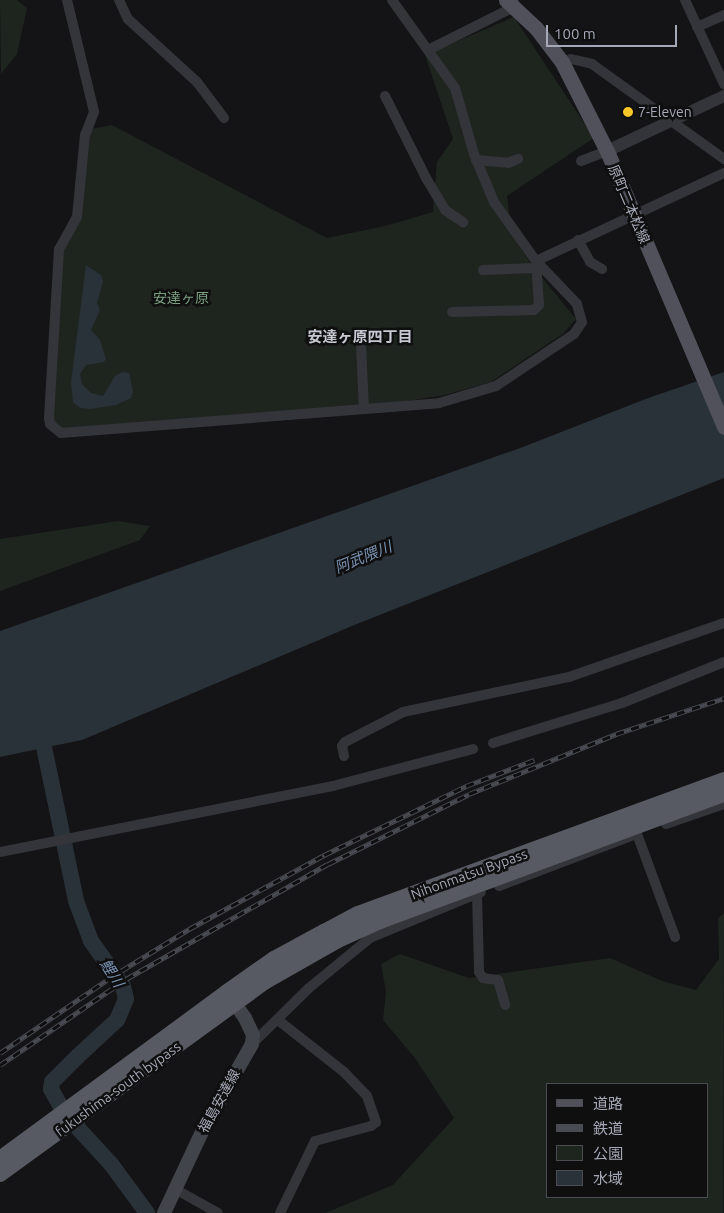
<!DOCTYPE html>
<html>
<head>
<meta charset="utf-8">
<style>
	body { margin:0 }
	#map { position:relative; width:724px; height:1213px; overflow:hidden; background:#141315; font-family:Ubuntu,"Noto Sans JP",sans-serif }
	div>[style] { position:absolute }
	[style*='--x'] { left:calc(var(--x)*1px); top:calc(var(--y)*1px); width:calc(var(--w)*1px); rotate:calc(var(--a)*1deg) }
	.green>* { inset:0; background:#1e251f }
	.water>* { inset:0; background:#293139 }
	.river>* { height:16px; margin:-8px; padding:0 8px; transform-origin:8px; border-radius:8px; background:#293139 }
	.minor>* { height:10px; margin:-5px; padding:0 5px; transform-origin:5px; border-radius:5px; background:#34353a }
	.tertiary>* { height:12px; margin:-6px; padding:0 6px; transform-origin:6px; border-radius:6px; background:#34353a }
	.secondary>* { height:14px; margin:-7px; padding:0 7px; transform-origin:7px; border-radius:7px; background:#42444b }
	.primary>* { height:15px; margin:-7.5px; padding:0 7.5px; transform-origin:7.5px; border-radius:7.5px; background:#50515a }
	.trunk>* { height:16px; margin:-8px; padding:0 8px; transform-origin:8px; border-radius:8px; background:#585a63 }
	.rail>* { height:4.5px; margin-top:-2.25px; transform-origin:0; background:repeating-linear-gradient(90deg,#0f0f10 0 8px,#494b52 0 16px); box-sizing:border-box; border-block:1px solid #494b52 }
	.dots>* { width:14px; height:14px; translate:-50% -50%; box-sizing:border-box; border:2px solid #0f0f10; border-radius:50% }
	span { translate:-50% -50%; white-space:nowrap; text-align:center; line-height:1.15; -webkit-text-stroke:5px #0f0f10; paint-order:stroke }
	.poi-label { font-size:14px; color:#a5a8b6 }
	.left { translate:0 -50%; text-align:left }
	.street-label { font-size:14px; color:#a5a8b6 }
	.park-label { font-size:14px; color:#7ba281 }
	.neighbourhood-label { font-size:15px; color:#c6c8d2; font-weight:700 }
	.water-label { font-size:15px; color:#7a93b3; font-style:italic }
	.legend { position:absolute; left:546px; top:1083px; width:162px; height:115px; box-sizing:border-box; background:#0f0f10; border:1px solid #4b4c52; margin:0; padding:6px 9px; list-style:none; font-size:15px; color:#a5a8b6 }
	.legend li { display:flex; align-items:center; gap:10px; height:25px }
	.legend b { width:25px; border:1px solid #4b4c52 }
	.scale { position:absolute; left:546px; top:25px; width:131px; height:22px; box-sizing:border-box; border:2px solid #a5a8b6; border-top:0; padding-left:6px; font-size:15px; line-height:18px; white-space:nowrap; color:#a5a8b6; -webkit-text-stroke:4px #0f0f10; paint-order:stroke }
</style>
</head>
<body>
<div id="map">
	<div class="green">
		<i style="clip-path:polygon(0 0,17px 0,27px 8px,17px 54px,1px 74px)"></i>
		<i style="clip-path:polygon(514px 17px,594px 138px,507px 196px,512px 235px,531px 264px,576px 319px,564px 333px,491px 382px,445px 395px,388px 404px,65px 431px,53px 420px,62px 252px,80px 213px,91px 129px,112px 125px,327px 238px,385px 226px,433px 212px,437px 162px,453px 139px,425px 55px)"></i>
		<i style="clip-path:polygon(118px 521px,150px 526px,140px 540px,0 591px,0 539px)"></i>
		<i style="clip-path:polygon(evenodd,724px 913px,723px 1213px,325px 1213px,393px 1185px,454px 1118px,415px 1058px,383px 1020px,386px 992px,381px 964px,400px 954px,469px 978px,610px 958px,662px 981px,696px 990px,719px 959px,718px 918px,724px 913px,548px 1084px,708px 1084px,708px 1197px,548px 1197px,548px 1084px)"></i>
	</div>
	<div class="water">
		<i style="clip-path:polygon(86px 265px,101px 275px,103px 281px,97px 303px,100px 310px,91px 330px,100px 340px,106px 359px,104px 362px,86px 365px,80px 374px,82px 384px,91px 393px,103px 396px,115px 376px,122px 372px,129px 373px,133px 391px,131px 398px,116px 405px,91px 409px,80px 408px,73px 402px,71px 382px)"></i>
		<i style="clip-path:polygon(724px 372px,724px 478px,352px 626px,82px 740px,0 757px,0 631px,523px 447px,648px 398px)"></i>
	</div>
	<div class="river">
		<i style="--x:40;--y:728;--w:177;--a:78.2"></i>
		<i style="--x:76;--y:901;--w:43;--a:69.4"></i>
		<i style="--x:91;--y:941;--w:55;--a:54.6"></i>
		<i style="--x:123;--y:986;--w:13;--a:77"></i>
		<i style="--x:126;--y:999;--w:23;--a:113"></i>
		<i style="--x:117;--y:1020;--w:54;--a:137.2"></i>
		<i style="--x:77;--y:1057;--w:35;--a:135"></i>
		<i style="--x:52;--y:1082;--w:7;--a:98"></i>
		<i style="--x:51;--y:1089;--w:29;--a:61"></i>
		<i style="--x:65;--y:1114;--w:68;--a:47.4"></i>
		<i style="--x:111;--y:1164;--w:61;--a:53.7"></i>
	</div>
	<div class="minor">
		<i style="--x:67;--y:0;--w:115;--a:76.4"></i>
		<i style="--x:94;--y:112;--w:25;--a:111"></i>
		<i style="--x:85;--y:135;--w:82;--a:95.6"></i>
		<i style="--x:77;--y:217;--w:37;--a:119"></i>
		<i style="--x:59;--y:249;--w:169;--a:93.4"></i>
		<i style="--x:49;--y:418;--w:6;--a:81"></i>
		<i style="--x:50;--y:424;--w:14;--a:39"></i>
		<i style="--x:61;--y:433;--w:379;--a:-4.5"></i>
		<i style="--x:439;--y:403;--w:59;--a:-16.6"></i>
		<i style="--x:496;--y:386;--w:94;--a:-33.7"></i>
		<i style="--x:574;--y:334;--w:14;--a:-56"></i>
		<i style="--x:582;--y:322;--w:19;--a:-106"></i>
		<i style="--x:577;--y:304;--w:59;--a:-133.6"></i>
		<i style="--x:536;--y:261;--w:208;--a:-25.1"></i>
		<i style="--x:119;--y:0;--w:21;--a:65"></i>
		<i style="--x:128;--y:19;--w:93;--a:42.4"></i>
		<i style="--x:197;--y:82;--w:45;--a:53.1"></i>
		<i style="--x:392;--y:0;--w:108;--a:54.4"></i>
		<i style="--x:455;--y:88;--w:69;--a:73.9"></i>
		<i style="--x:474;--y:154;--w:52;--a:67.4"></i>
		<i style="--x:494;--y:202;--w:72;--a:54.6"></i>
		<i style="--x:536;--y:261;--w:44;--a:86.1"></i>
		<i style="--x:539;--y:305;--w:7;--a:135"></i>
		<i style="--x:534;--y:310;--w:82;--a:178.6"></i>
		<i style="--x:685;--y:0;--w:93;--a:65.1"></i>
		<i style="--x:697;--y:27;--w:30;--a:-24"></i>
		<i style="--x:430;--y:49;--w:94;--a:-26.6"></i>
		<i style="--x:514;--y:7;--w:5;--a:-90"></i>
		<i style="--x:562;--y:62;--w:9;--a:-18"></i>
		<i style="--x:571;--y:59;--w:22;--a:13"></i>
		<i style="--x:592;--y:64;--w:163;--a:35.7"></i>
		<i style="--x:385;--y:96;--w:92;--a:63.4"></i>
		<i style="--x:426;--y:178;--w:37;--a:59"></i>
		<i style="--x:445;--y:210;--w:22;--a:34"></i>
		<i style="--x:476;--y:160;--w:32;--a:5"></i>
		<i style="--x:508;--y:163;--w:11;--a:-22"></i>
		<i style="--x:581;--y:161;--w:28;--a:-21"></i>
		<i style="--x:578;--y:240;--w:25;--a:61"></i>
		<i style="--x:590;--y:262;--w:14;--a:30"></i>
		<i style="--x:483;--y:270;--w:53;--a:-2.2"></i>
		<i style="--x:361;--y:344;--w:65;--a:87.4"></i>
		<i style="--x:493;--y:743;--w:135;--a:-17.2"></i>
		<i style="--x:622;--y:703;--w:110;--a:-21.9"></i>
		<i style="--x:344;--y:756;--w:10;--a:-101"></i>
		<i style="--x:342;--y:746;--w:5;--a:-53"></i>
		<i style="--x:345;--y:742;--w:65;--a:-27.3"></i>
		<i style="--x:403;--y:712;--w:170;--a:-11.9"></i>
		<i style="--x:569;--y:677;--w:164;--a:-19.2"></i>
		<i style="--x:666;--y:824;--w:61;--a:-19"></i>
		<i style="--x:637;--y:834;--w:110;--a:69.7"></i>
		<i style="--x:0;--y:852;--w:339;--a:-11.2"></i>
		<i style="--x:333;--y:786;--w:145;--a:-14.8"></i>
		<i style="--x:499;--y:886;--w:141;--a:-20.7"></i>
		<i style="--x:477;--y:893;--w:79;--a:88.5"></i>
		<i style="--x:479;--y:972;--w:7;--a:56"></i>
		<i style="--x:483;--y:978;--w:15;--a:8"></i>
		<i style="--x:498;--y:980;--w:26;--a:74"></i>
		<i style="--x:278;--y:1020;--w:84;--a:38.2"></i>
		<i style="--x:344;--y:1072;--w:33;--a:46"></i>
		<i style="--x:367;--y:1096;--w:28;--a:71"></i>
		<i style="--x:376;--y:1122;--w:6;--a:141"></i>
		<i style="--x:371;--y:1126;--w:58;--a:165"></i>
		<i style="--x:315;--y:1141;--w:80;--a:115.9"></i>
		<i style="--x:252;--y:1044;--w:80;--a:-44.5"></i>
		<i style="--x:309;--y:988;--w:79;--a:-39.3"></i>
		<i style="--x:370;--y:938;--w:120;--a:-22.5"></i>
		<i style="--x:175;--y:1189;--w:49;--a:29.2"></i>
	</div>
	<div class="tertiary">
		<i style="--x:607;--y:151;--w:129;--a:-25.2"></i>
	</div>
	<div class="secondary">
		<i style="--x:164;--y:1213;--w:89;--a:-64.9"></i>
		<i style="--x:202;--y:1132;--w:101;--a:-60.4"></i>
		<i style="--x:252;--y:1044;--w:9;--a:-84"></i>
		<i style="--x:253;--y:1035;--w:19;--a:-115"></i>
		<i style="--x:245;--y:1018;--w:28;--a:-125"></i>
	</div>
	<div class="primary">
		<i style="--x:506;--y:0;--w:41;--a:43"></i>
		<i style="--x:536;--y:28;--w:43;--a:52.6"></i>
		<i style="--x:562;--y:62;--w:100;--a:63.2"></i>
		<i style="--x:607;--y:151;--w:300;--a:67"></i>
	</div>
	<div class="trunk">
		<i style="--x:0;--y:1159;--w:282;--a:-36.3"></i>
		<i style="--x:227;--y:992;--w:57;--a:-35.1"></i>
		<i style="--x:274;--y:959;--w:57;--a:-28.4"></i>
		<i style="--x:324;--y:932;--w:38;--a:-28"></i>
		<i style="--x:358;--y:914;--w:390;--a:-20.1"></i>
		<i style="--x:0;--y:1174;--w:326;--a:-36"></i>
		<i style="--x:264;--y:982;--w:85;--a:-29.6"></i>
		<i style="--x:338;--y:940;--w:46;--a:-24.3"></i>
		<i style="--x:380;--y:921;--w:367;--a:-20.3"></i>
	</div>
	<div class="rail">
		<i style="--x:0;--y:1053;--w:131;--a:-34.4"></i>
		<i style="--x:108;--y:979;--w:95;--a:-31.7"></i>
		<i style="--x:189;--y:929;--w:154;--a:-28.7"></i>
		<i style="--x:324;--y:855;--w:158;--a:-25.9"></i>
		<i style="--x:466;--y:786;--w:73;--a:-20.9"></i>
		<i style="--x:0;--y:1065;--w:153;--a:-34.3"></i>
		<i style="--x:126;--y:979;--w:232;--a:-29.7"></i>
		<i style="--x:328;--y:864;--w:157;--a:-26.4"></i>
		<i style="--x:469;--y:794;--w:159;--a:-22.2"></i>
		<i style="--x:616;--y:734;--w:114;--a:-18.4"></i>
	</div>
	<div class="dots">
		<i style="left:628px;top:112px;background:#f7c72a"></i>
	</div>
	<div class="poi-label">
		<span class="left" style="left:638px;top:112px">7-Eleven</span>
	</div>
	<div class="street-label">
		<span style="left:629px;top:204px;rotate:67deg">原町二本松線</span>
		<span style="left:469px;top:874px;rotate:-20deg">Nihonmatsu Bypass</span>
		<span style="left:118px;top:1089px;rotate:-36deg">fukushima-south bypass</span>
		<span style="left:219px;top:1101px;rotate:-61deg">福島安達線</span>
	</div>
	<div class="park-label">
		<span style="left:181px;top:298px">安達ヶ原</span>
	</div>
	<div class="neighbourhood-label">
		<span style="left:360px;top:337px">安達ヶ原四丁目</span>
	</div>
	<div class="water-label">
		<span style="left:363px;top:557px;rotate:-22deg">阿武隈川</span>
		<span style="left:112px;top:973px;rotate:58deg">鯉川</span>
	</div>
	<ul class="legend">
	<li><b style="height:6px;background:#50515a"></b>道路</li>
	<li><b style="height:6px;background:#494b52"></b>鉄道</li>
	<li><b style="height:14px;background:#1e251f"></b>公園</li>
	<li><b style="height:14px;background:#293139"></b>水域</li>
	</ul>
	<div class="scale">100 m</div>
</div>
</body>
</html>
